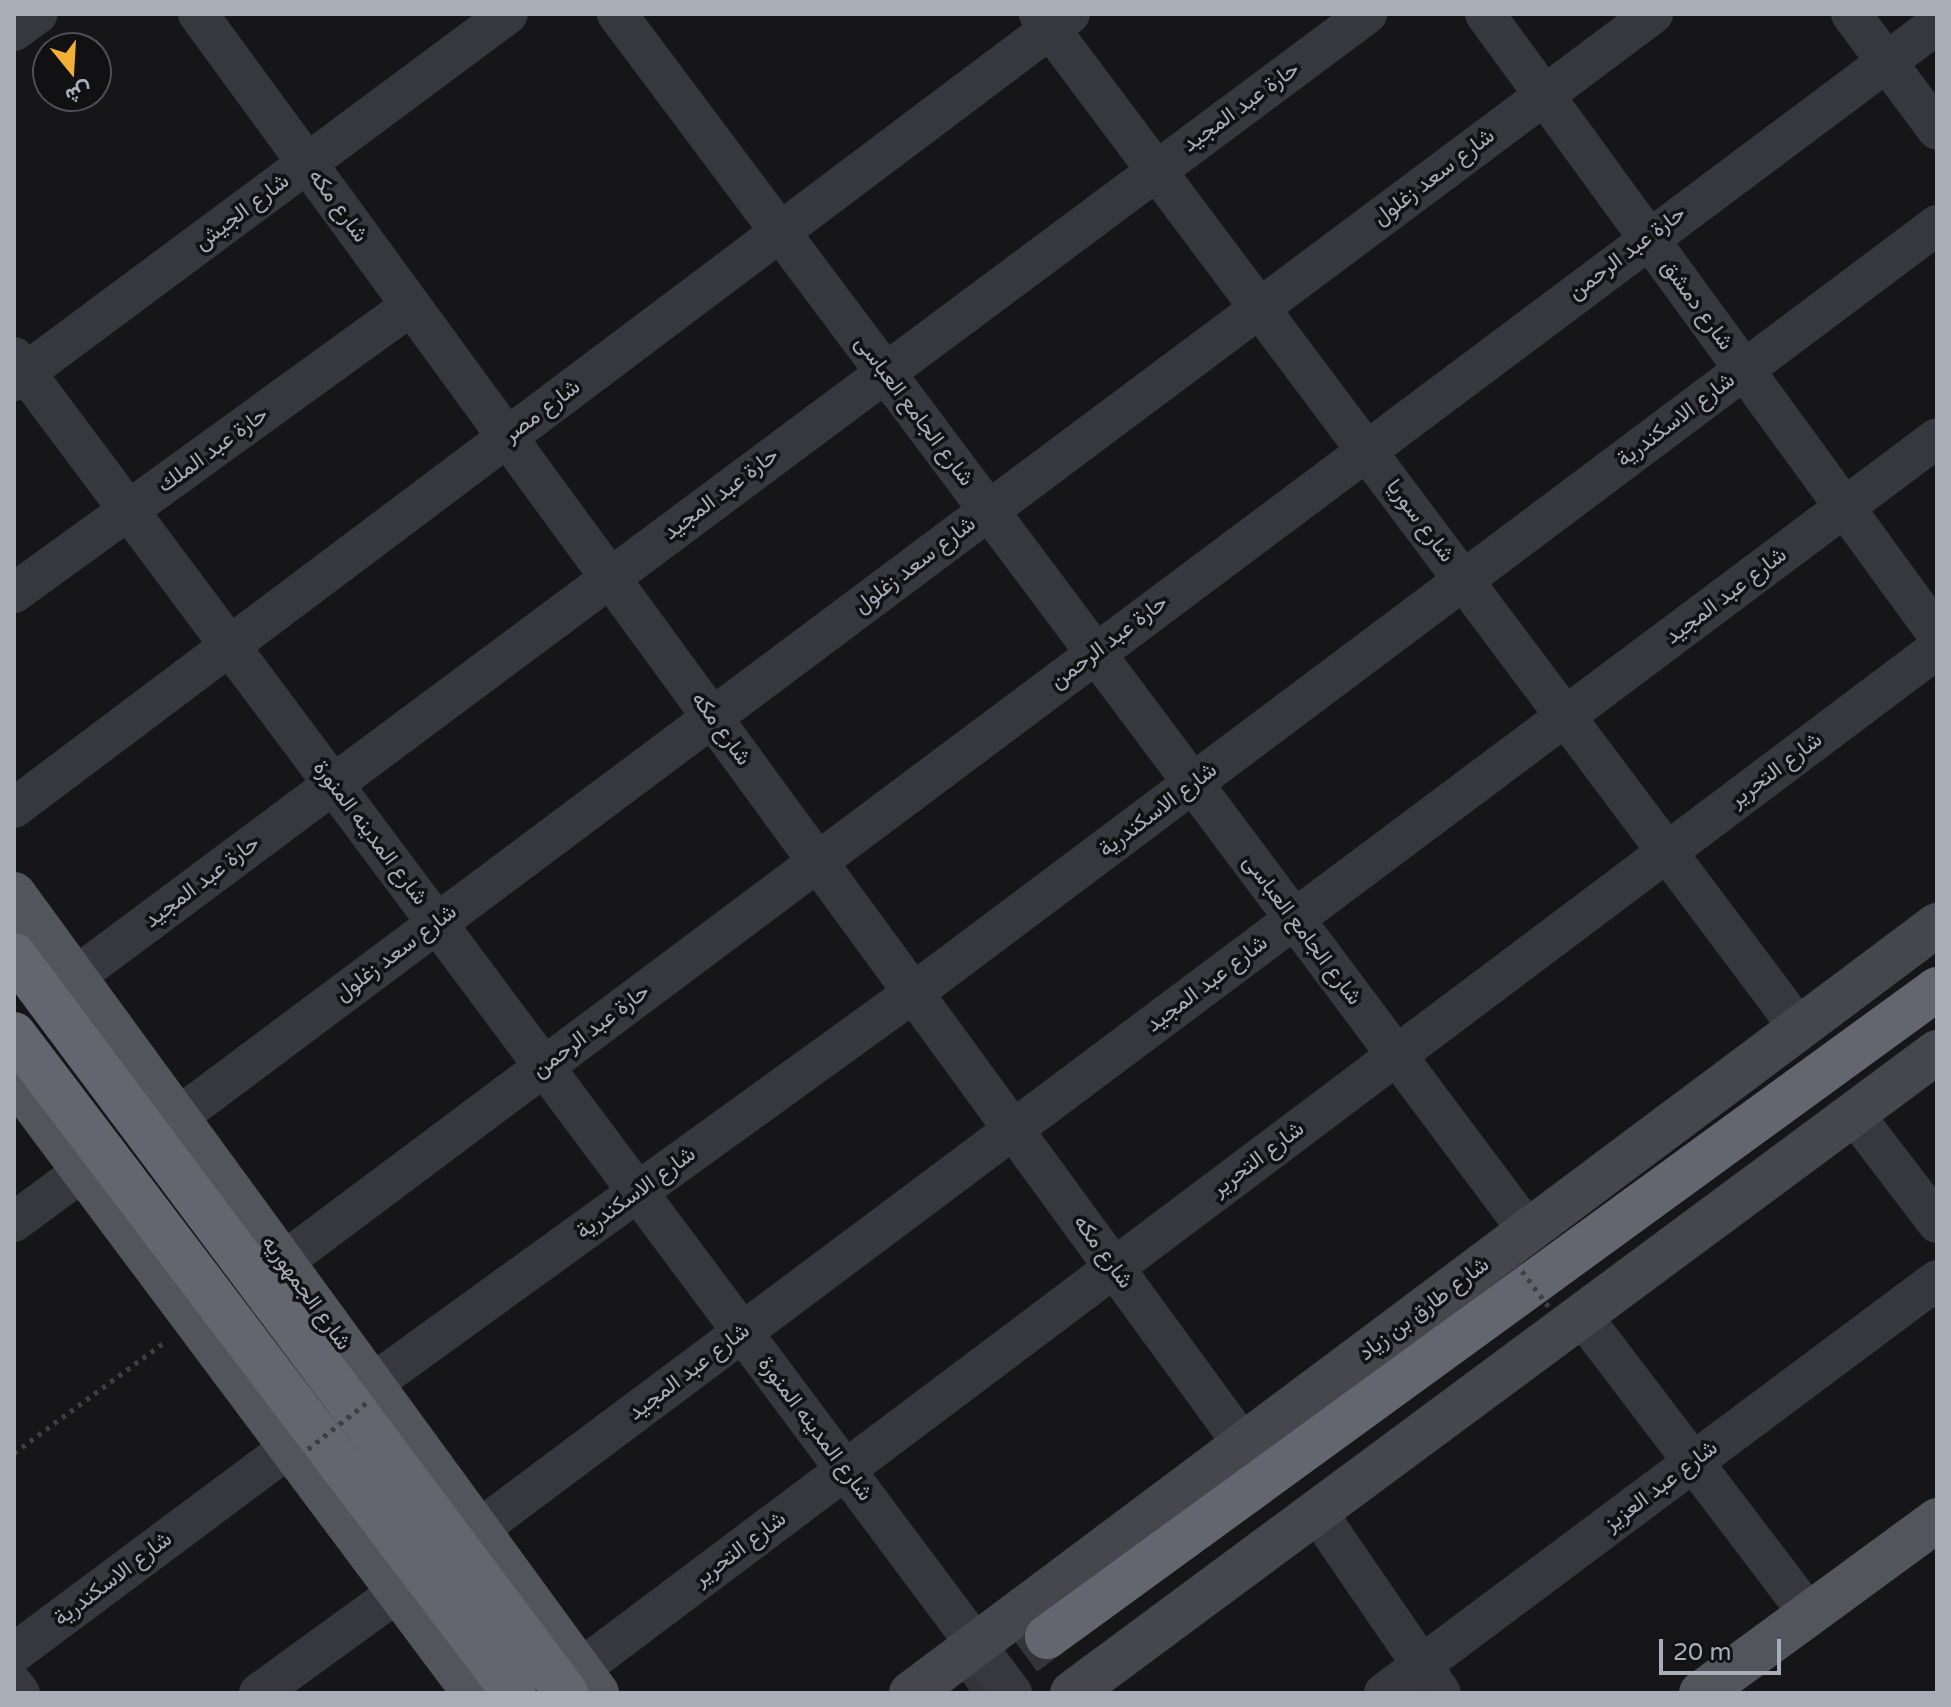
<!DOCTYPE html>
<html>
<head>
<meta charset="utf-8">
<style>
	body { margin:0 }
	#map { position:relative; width:1951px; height:1707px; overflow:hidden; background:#161618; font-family:"Varela Round",Vazirmatn,sans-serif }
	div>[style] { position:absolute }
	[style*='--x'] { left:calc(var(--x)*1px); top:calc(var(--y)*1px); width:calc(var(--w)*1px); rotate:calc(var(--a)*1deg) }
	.highway-tunnel>* { height:44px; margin-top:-22px; transform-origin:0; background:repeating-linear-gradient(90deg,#333438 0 44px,transparent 0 66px) }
	.path>* { height:5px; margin-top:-2.5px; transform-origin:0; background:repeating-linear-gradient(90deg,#3d3f44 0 4px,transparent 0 10px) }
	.street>* { height:40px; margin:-20px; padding:0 20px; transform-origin:20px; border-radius:20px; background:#37383d }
	.secondary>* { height:44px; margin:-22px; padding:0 22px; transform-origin:22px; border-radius:22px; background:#45474d }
	.primary>* { height:44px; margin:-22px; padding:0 22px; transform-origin:22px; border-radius:22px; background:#53555c }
	.highway>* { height:44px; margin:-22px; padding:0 22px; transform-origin:22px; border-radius:22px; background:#63666e }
	.path-bridge>* { height:5px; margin-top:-2.5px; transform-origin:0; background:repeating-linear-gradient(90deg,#3d3f44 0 4px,transparent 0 10px) }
	span { translate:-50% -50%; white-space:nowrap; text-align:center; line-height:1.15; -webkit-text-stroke:7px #111113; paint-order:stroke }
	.street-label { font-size:22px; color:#a8adb8 }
	.frame { position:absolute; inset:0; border:16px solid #a8adb8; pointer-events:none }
	.north { position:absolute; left:32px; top:32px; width:80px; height:80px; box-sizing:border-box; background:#111113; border:2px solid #4d4f55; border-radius:50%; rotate:162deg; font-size:22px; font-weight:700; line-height:32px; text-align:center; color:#a8adb8 }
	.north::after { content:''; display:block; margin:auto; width:28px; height:36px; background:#f2b134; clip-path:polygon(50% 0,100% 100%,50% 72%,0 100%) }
	.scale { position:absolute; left:1659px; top:1639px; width:122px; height:36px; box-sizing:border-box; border:4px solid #a8adb8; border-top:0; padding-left:10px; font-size:24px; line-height:28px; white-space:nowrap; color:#a8adb8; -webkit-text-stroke:6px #111113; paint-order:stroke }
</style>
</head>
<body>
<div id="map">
	<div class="highway-tunnel">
		<i style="--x:971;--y:1693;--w:94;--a:-36.4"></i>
	</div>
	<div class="path">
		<i style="--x:14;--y:1453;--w:184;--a:-36.4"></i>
	</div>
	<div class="street">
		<i style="--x:198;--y:14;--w:1771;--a:53.84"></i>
		<i style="--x:617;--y:14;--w:1520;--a:53.18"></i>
		<i style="--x:1039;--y:14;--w:1267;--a:53.15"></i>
		<i style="--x:1485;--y:14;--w:767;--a:53.91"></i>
		<i style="--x:1851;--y:14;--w:144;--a:53.4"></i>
		<i style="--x:14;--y:31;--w:29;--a:-36"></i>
		<i style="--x:14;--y:357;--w:1668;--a:53.24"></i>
		<i style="--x:14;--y:381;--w:615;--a:-36.61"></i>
		<i style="--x:14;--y:593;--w:490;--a:-35.9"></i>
		<i style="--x:14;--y:808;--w:1321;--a:-36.94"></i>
		<i style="--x:76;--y:976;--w:1610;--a:-36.69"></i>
		<i style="--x:1854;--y:1114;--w:137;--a:52.7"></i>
		<i style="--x:178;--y:1117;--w:1842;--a:-36.79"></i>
		<i style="--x:14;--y:1222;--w:86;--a:-36.5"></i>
		<i style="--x:283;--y:1262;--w:2066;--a:-36.81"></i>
		<i style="--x:1582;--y:1316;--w:376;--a:52.7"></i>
		<i style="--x:372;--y:1384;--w:668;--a:-35.86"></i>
		<i style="--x:913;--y:993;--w:1280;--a:-36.87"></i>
		<i style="--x:1317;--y:1512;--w:219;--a:55.6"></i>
		<i style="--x:478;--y:1530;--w:1822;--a:-36.81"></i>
		<i style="--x:14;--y:1653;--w:344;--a:-36.7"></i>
		<i style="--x:579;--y:1670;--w:1699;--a:-36.94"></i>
		<i style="--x:14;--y:1685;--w:10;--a:53"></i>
		<i style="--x:259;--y:1693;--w:172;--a:-36"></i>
		<i style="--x:1384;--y:1693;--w:690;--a:-36.75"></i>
	</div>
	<div class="secondary">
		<i style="--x:911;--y:1693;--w:1282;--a:-36.82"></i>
		<i style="--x:1072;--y:1693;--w:1077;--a:-36.54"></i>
	</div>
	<div class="primary">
		<i style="--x:14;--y:894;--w:989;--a:53.88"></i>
		<i style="--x:14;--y:1078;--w:768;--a:53.2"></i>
		<i style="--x:1701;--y:1693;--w:293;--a:-36.2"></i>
	</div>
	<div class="highway">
		<i style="--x:14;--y:955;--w:922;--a:53.2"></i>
		<i style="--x:14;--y:1034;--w:827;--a:52.81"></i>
		<i style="--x:1047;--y:1637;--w:1101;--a:-36.06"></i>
	</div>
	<div class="path-bridge">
		<i style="--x:1516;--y:1263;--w:55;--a:53.1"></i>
		<i style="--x:308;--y:1449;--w:74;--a:-38.4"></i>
	</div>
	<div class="street-label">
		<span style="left:1241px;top:107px;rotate:-36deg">حارة عبد المجيد</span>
		<span style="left:1434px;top:177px;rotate:-37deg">شارع سعد زغلول</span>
		<span style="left:338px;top:206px;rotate:54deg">شارع مكه</span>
		<span style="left:242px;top:212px;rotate:-37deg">شارع الجيش</span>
		<span style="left:1627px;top:253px;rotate:-37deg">حارة عبد الرحمن</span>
		<span style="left:1697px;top:305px;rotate:54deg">شارع دمشق</span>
		<span style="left:542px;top:411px;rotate:-37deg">شارع مصر</span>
		<span style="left:914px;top:411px;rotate:53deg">شارع الجامع العباسى</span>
		<span style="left:1676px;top:420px;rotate:-37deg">شارع الاسكندرية</span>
		<span style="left:213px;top:450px;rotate:-36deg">حارة عبد الملك</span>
		<span style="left:721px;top:494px;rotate:-37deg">حارة عبد المجيد</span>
		<span style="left:1420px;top:521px;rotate:53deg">شارع سوريا</span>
		<span style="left:915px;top:565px;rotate:-37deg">شارع سعد زغلول</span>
		<span style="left:1726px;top:596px;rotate:-37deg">شارع عبد المجيد</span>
		<span style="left:1109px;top:642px;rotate:-37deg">حارة عبد الرحمن</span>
		<span style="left:721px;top:729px;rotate:54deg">شارع مكه</span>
		<span style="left:1776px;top:770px;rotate:-37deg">شارع التحرير</span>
		<span style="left:1158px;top:810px;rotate:-37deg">شارع الاسكندرية</span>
		<span style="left:370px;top:833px;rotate:53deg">شارع المدينه المنورة</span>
		<span style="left:202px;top:882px;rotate:-37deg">حارة عبد المجيد</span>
		<span style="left:1302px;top:930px;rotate:53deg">شارع الجامع العباسى</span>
		<span style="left:396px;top:953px;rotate:-37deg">شارع سعد زغلول</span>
		<span style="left:1207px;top:984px;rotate:-37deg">شارع عبد المجيد</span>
		<span style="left:591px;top:1031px;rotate:-37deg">حارة عبد الرحمن</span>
		<span style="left:1258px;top:1159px;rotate:-37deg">شارع التحرير</span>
		<span style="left:636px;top:1193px;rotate:-36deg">شارع الاسكندرية</span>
		<span style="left:1103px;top:1252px;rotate:54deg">شارع مكه</span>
		<span style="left:306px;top:1293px;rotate:54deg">شارع الجمهوريه</span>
		<span style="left:1424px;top:1309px;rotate:-37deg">شارع طارق بن زياد</span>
		<span style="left:689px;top:1372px;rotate:-37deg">شارع عبد المجيد</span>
		<span style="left:815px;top:1429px;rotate:53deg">شارع المدينه المنورة</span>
		<span style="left:1661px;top:1486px;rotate:-37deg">شارع عبد العزيز</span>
		<span style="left:740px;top:1549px;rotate:-37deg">شارع التحرير</span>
		<span style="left:113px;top:1579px;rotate:-37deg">شارع الاسكندرية</span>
	</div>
	<div class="frame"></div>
	<div class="north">ش</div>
	<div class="scale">20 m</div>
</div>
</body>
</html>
